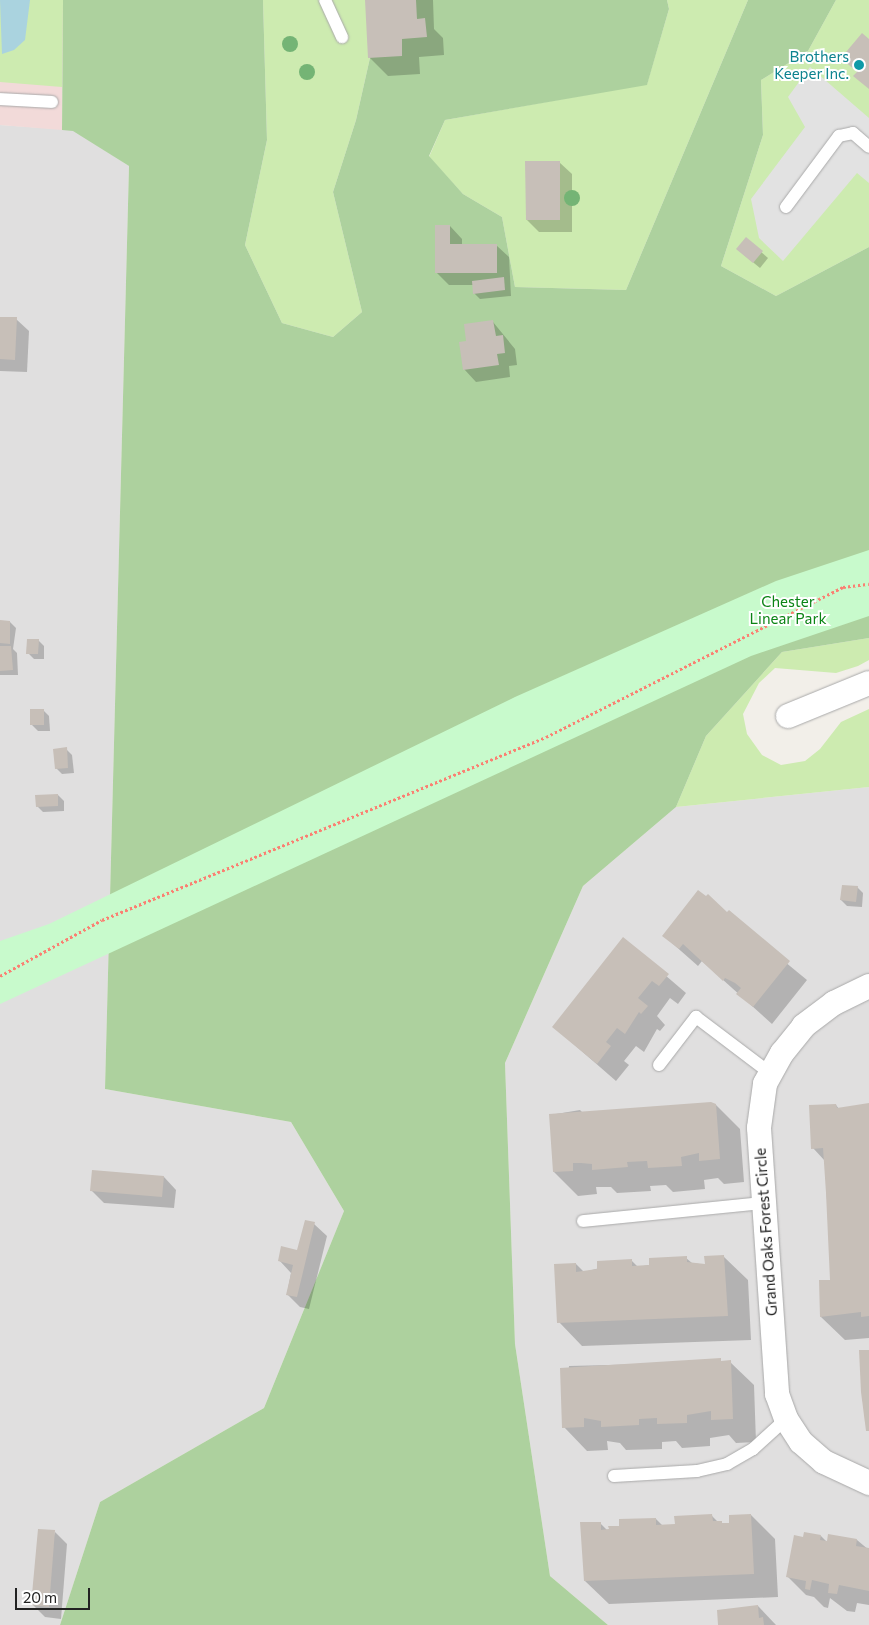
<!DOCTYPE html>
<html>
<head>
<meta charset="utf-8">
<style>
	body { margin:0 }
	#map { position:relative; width:869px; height:1625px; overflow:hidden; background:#f2efe9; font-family:Commissioner,sans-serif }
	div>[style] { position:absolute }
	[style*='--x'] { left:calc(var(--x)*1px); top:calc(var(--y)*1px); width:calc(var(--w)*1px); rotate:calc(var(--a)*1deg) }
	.residential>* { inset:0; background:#e0dfdf }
	.commercial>* { inset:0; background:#f2dad9 }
	.grass>* { inset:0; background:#cdebb0 }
	.forest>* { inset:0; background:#add19e }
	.park>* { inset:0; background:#c8facc }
	.parking>* { inset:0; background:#e2e2e2 }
	.water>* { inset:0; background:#aad3df }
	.shadow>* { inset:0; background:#0003 }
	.building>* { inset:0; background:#c7bfb8 }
	.path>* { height:3px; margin-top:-1.5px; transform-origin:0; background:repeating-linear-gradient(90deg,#fa8072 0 2.5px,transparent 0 5px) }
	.roads { filter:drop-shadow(0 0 1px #a9a9a9) drop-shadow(0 0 1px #a9a9a9) }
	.service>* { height:12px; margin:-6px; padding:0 6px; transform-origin:6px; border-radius:6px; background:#fff }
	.minor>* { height:24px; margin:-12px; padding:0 12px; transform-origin:12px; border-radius:12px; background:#fff }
	.trees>* { width:16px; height:16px; margin:-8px; border-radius:50%; background:#74b475 }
	.dots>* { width:14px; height:14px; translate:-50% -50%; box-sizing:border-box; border:2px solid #fff; border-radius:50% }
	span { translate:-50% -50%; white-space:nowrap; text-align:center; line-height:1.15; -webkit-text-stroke:4px #fff; paint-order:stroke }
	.culture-label { font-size:15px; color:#0d838f }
	.right { translate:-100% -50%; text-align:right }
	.park-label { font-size:15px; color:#0c8416 }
	.street-label { font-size:15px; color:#222 }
	.scale { position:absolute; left:15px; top:1588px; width:75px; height:22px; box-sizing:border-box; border:2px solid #222; border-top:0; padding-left:6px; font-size:15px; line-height:18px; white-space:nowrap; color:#222; -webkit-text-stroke:4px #fff; paint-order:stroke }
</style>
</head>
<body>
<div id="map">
	<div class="residential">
		<i style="clip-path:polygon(0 125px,73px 130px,129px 166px,105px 1089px,291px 1122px,344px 1211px,264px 1408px,100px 1502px,60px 1625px,0 1625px)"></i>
		<i style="clip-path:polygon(869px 787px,869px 1625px,608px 1625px,550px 1576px,515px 1344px,505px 1063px,583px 886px,676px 807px)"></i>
	</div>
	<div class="commercial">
		<i style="clip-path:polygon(0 0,63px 0,62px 130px,0 125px)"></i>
	</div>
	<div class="grass">
		<i style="clip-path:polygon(0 0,63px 0,62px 87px,0 82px)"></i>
		<i style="clip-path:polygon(263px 0,383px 0,356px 120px,333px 192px,362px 312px,333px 337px,282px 323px,245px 245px,267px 140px)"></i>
		<i style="clip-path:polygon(667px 0,748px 0,626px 290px,515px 287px,502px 217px,463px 194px,429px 157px,445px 120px,647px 84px,669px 9px)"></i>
		<i style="clip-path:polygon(836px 0,869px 0,869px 247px,776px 296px,721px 266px,763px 135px,761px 80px,808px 51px)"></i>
		<i style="clip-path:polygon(869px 638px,869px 660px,858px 666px,836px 673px,775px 668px,759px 683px,743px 714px,747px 734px,762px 755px,781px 765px,805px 761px,820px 749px,841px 722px,869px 709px,869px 787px,676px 807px,706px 736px,782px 652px)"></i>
	</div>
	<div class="forest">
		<i style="clip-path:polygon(63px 0,263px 0,267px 140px,245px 245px,282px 323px,333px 337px,362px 312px,333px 192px,356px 120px,383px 0,667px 0,669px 9px,647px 85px,445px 120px,429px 156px,463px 194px,502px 217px,515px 287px,626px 290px,748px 0,836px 0,808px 51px,761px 80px,763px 135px,721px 266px,776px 296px,869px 247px,869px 638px,782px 652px,706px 736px,676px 807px,583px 886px,505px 1063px,515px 1344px,550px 1576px,608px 1625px,60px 1625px,100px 1502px,264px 1408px,344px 1211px,291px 1122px,105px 1089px,129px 166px,73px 131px,62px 130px)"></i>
	</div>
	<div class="park">
		<i style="clip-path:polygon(869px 550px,869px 616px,751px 656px,0 1004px,0 941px,49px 924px,515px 697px,776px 581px)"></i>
	</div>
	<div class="parking">
		<i style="clip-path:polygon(810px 67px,869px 118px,869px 183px,857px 173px,783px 261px,759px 238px,751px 199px,805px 127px,788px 97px)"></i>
	</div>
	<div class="water">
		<i style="clip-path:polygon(0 0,30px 0,25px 40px,14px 50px,2px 54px)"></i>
	</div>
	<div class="shadow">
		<i style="clip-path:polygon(367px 0,433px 0,434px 29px,443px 38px,444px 55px,419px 57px,420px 74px,388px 76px,369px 57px)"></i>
		<i style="clip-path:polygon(559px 162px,572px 174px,572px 232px,539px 232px,527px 220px)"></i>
		<i style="clip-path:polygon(450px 226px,462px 239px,462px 245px,496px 245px,509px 257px,511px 296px,480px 299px,474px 293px,474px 285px,449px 285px,436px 272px)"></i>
		<i style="clip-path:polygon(746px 239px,768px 258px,760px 268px,737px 249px)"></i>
		<i style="clip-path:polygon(0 318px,16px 319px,29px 331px,27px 372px,0 371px)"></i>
		<i style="clip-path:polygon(493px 322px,515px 349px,517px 365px,509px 366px,510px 377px,476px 382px,464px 369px,468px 342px)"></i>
		<i style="clip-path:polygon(0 621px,10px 622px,16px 628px,13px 649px,17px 653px,18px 675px,0 675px)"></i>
		<i style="clip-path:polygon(38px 640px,44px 646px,44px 659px,34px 659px,28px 653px)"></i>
		<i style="clip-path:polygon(43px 710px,49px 716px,50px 731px,38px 731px,32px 725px)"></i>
		<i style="clip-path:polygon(66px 749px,72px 755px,74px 773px,62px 774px,56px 768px)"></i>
		<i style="clip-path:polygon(58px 795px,64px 801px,64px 811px,43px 812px,37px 806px)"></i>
		<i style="clip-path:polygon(857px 887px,863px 893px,862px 907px,847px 906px,841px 900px)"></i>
		<i style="clip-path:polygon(727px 914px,807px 980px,772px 1024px,702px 961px,698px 966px,664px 936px)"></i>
		<i style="clip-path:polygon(623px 939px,686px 993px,678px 1004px,670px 998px,657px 1016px,665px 1025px,660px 1031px,657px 1029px,644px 1052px,636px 1046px,624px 1061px,629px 1065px,616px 1081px,554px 1027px)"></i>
		<i style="clip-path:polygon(716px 1105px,740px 1129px,744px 1182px,724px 1184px,718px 1178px,704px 1180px,705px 1189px,673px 1192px,666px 1185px,650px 1186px,651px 1191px,617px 1193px,611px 1187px,596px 1187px,597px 1194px,578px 1196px,554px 1172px,550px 1115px,580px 1110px,583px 1113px)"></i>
		<i style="clip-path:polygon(836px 1105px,839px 1109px,869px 1106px,869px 1338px,845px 1340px,821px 1317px,831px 1281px,825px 1161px,813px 1148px)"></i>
		<i style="clip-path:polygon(164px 1177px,176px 1190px,174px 1208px,104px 1203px,91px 1190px)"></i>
		<i style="clip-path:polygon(314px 1224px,327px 1236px,309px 1309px,300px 1307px,287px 1294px,291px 1273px,279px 1260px,298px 1251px)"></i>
		<i style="clip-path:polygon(724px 1257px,748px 1280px,751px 1340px,582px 1346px,559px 1322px,576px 1264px,584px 1272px,631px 1260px,638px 1267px,686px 1258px,692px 1263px,706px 1265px)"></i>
		<i style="clip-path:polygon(730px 1362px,754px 1385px,756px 1442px,736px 1443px,729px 1435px,710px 1438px,710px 1446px,682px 1448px,676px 1441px,662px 1442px,662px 1449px,626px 1450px,620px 1443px,607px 1441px,608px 1450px,587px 1451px,564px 1427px,569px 1366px)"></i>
		<i style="clip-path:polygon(751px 1515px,775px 1539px,778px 1597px,609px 1604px,585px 1581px,600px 1523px,607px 1530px,656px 1519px,663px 1526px,676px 1525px,712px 1516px,719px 1523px,730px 1524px)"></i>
		<i style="clip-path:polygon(55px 1532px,67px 1544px,61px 1619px,45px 1617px,33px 1605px)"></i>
		<i style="clip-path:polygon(829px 1535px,857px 1540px,869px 1550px,869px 1605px,857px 1603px,855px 1612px,847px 1611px,830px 1598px,828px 1608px,824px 1607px,814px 1597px,806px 1595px,788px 1577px,805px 1538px,821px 1536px,828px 1543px)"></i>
		<i style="clip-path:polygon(758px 1606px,776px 1625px,719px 1625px)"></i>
	</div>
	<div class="building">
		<i style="clip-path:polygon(365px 0,416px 0,417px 19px,425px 18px,427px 37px,402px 39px,402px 56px,368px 58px)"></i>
		<i style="clip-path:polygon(862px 33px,869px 39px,869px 89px,853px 76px,857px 72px,841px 58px)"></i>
		<i style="clip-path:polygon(525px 161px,560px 161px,560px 220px,526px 220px)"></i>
		<i style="clip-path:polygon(435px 225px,450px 225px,450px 244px,497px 244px,497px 273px,435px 273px)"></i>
		<i style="clip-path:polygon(746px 237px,763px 251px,753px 263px,736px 249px)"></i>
		<i style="clip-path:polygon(504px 277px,505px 290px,473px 294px,472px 281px)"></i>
		<i style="clip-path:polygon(0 317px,17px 317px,15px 360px,0 359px)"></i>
		<i style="clip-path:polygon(493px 320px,496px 336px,503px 335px,505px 353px,497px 354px,499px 365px,463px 370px,459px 342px,466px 341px,464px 324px)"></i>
		<i style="clip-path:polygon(0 620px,10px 621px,10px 644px,0 643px)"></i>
		<i style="clip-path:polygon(27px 639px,39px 639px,38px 654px,26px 654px)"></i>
		<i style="clip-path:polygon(0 646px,11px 646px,13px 670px,0 671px)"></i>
		<i style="clip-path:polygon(30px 709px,44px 709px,44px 725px,30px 725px)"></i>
		<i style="clip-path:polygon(67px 747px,68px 768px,55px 769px,53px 749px)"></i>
		<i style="clip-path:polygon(58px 794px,58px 806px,36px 807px,35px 795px)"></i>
		<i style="clip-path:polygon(842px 885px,858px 886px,856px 902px,840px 900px)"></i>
		<i style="clip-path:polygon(698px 890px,706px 896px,708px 894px,727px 912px,729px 910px,790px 961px,753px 1007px,736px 994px,741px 988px,735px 983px,725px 978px,723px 981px,683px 944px,679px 949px,662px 936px)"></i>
		<i style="clip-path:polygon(623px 937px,669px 974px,659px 986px,652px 981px,638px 998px,648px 1006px,641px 1014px,639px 1012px,625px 1034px,617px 1028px,606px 1042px,611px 1046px,597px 1064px,552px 1027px)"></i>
		<i style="clip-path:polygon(711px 1102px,716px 1104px,720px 1159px,699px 1161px,699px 1153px,681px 1157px,682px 1166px,648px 1168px,647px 1161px,627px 1162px,628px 1167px,592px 1170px,592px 1164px,581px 1163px,573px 1163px,573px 1171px,553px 1172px,549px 1114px)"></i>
		<i style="clip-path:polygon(869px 1103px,869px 1316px,861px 1317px,861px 1312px,820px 1317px,819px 1280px,830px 1280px,826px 1193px,823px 1148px,811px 1149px,809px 1105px,836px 1104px,837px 1108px)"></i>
		<i style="clip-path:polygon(92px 1170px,164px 1176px,162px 1197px,90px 1191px)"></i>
		<i style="clip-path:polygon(305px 1220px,315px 1222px,297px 1297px,286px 1295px,293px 1265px,278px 1261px,281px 1246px,297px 1250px)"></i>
		<i style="clip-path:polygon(724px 1255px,728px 1316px,557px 1323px,554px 1264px,576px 1263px,576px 1272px,597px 1269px,597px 1261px,632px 1259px,632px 1266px,649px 1265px,649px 1258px,687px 1256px,687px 1262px,705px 1264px,704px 1256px)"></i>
		<i style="clip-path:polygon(859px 1350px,869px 1350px,869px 1431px,866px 1431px,861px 1392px)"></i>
		<i style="clip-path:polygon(721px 1358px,721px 1361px,731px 1360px,733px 1419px,711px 1420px,711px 1411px,687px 1415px,687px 1423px,657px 1424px,657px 1418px,639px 1419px,639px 1425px,601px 1427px,601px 1421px,584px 1418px,584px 1427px,562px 1428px,560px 1368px)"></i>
		<i style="clip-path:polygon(712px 1514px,713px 1521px,722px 1521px,722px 1523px,729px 1523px,729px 1515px,751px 1514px,754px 1574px,584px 1581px,580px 1522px,601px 1522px,601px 1530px,609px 1529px,608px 1526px,619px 1526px,619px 1519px,656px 1518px,656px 1525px,675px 1524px,674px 1516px)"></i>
		<i style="clip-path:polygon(38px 1529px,55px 1530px,49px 1607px,31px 1605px)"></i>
		<i style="clip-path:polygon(804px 1532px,821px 1535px,820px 1540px,827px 1541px,828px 1534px,857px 1539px,856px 1546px,869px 1548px,869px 1591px,839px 1585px,837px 1594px,828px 1593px,829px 1584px,812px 1580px,810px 1590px,805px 1589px,806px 1581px,786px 1577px,794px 1535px,803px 1537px)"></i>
		<i style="clip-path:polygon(758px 1605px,759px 1618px,763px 1617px,764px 1625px,718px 1625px,717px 1610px)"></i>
	</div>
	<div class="path">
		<i style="--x:0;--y:976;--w:116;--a:-28.8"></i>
		<i style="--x:102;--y:920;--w:480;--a:-22.4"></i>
		<i style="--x:546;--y:737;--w:333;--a:-26.8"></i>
		<i style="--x:843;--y:587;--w:26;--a:-7"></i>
	</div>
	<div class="roads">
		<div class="service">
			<i style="--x:325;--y:0;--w:41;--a:65.3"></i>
			<i style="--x:0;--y:99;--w:52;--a:3.3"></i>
			<i style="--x:786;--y:207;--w:89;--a:-53.3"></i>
			<i style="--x:839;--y:136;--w:14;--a:-12"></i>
			<i style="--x:853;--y:133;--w:21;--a:41"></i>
			<i style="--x:659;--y:1065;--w:61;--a:-52.4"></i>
			<i style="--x:696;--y:1017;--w:93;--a:37.1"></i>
			<i style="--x:583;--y:1221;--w:182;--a:-5.7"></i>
			<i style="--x:614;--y:1476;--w:83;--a:-3.4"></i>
			<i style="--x:697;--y:1471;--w:31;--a:-13"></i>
			<i style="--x:727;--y:1464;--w:30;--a:-30"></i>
			<i style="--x:753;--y:1449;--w:45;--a:-42.3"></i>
		</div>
		<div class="minor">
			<i style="--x:788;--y:716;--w:87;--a:-22.2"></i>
			<i style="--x:869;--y:986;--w:39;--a:154"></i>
			<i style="--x:834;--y:1003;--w:38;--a:143"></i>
			<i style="--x:804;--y:1026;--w:35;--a:129"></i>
			<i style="--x:782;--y:1053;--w:35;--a:119"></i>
			<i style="--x:765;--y:1084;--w:44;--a:97.8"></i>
			<i style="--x:759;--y:1128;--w:267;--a:86.1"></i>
			<i style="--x:777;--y:1394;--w:27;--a:70"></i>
			<i style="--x:786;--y:1419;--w:27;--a:57"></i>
			<i style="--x:801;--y:1442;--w:30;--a:41"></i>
			<i style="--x:824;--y:1462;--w:50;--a:25"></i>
		</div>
	</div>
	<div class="trees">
		<i style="left:290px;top:44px"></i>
		<i style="left:307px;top:72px"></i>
		<i style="left:572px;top:198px"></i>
	</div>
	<div class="dots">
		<i style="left:859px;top:65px;background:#0f9aa8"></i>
	</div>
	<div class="culture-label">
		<span class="right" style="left:849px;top:65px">Brothers<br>Keeper Inc.</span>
	</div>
	<div class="park-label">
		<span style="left:788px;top:610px">Chester<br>Linear Park</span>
	</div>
	<div class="street-label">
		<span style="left:766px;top:1232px;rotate:-94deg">Grand Oaks Forest Circle</span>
	</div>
	<div class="scale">20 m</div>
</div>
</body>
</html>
